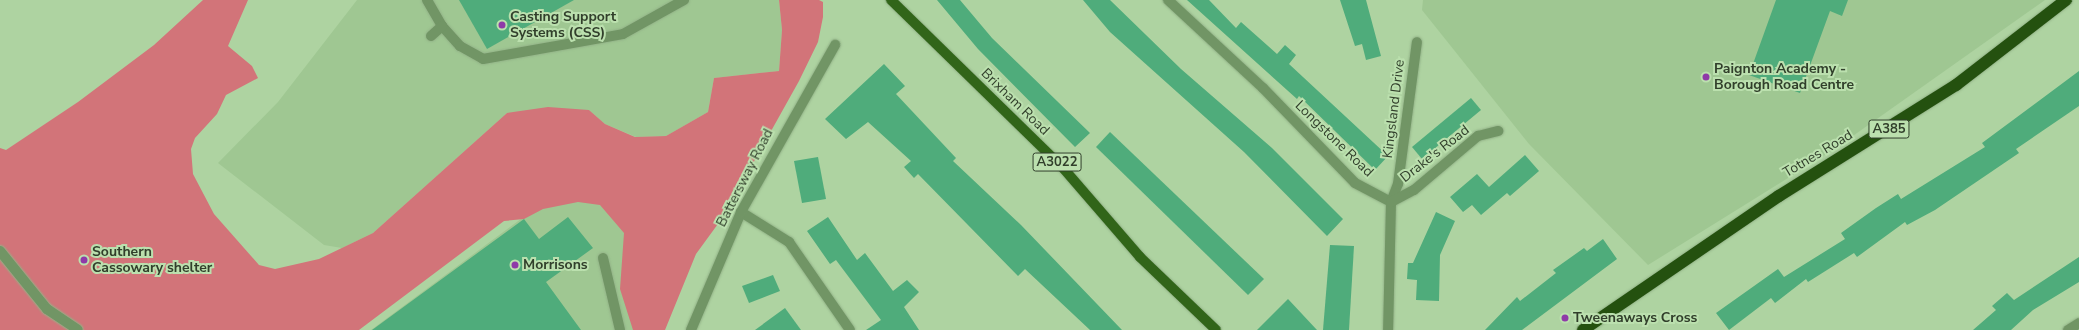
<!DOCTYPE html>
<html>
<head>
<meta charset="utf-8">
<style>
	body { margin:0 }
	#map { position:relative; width:2079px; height:330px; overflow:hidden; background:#aed3a1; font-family:"Nunito Sans",sans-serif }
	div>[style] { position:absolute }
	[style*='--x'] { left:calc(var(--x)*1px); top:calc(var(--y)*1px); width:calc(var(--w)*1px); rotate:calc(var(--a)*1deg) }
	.built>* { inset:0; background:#9fc792 }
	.forest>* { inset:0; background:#d27479 }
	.building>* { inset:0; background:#4fac7b }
	.roads { filter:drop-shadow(0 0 1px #92b287) drop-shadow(0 0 1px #92b287) }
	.minor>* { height:10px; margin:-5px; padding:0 5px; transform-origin:5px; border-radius:5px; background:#719565 }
	.major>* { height:10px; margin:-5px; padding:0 5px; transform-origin:5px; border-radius:5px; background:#316519 }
	.highway>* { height:12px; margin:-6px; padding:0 6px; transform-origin:6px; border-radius:6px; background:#24510f }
	.dots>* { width:11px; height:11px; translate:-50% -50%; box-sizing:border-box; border:2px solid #bbe0ae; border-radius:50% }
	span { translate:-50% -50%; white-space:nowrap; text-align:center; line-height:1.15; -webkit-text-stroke:4px #bbe0ae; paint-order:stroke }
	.shield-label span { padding:1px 3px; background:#bbe0ae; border:1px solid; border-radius:3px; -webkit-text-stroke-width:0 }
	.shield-label { font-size:13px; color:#313f2b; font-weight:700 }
	.poi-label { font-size:14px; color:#313f2b; font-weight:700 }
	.left { translate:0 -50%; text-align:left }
	.street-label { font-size:14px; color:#313f2b }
</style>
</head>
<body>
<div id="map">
	<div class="built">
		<i style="clip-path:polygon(357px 0,779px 0,782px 30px,779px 71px,714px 78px,708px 112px,666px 136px,636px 137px,605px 124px,589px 110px,507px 113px,373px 233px,342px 248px,324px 245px,218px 163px,278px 102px)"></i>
		<i style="clip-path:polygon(1423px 0,2045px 0,1833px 150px,1648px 265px,1529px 144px,1422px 10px)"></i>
		<i style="clip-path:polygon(592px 188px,629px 221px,639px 330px,371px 330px,556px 193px)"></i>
	</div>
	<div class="forest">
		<i style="clip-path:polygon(203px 0,248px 0,228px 46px,252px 66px,258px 78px,226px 95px,217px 114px,195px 138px,191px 149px,193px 174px,214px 214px,259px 265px,275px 269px,319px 259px,373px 233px,507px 113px,548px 107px,589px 110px,605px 124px,635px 137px,666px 136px,708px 112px,714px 78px,779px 71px,782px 30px,779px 0,819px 0,823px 2px,823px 17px,818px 42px,799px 81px,723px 217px,696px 254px,665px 330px,633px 330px,620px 289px,624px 233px,600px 205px,578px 202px,543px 209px,524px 219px,504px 221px,359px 330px,0 330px,0 148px,6px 150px,78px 102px,154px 45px)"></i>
	</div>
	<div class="building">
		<i style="clip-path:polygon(459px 0,574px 0,487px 49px)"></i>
		<i style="clip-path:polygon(937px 0,960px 0,992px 38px,1090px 133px,1075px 147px,978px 49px)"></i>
		<i style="clip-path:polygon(1083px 0,1110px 0,1181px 69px,1272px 148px,1343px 219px,1327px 236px,1244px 152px,1110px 32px)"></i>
		<i style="clip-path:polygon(1187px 0,1209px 0,1236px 28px,1241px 22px,1277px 54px,1285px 45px,1296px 55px,1289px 64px,1388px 156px,1375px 170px,1299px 96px,1297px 99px)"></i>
		<i style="clip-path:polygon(1340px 0,1366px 0,1381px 56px,1366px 60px,1362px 44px,1355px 46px)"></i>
		<i style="clip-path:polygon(1776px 0,1848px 0,1842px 16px,1830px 11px,1800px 93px,1749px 75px)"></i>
		<i style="clip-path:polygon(884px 64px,905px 86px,896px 94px,956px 158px,953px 161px,1021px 225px,1122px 330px,1090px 330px,1025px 269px,1018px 276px,918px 174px,914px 178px,904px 167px,911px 161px,868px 122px,846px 139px,825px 119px)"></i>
		<i style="clip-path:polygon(2079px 71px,2079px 106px,2016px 149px,2019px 153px,1935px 210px,1907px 225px,1905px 222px,1857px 257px,1854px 253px,1808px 282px,1806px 279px,1775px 303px,1771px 298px,1729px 330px,1716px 313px,1778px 269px,1784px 277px,1845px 239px,1841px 233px,1876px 208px,1898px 194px,1901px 199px,1985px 147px,1982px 143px)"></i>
		<i style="clip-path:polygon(1471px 98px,1481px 110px,1422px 159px,1412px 147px)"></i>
		<i style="clip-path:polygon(1110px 132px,1264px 279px,1248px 295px,1096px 147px)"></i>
		<i style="clip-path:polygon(1525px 155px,1539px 171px,1510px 196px,1507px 193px,1481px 215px,1472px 205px,1463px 212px,1450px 197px,1477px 174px,1489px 187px)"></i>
		<i style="clip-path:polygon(818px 157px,826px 199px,802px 203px,794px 161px)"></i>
		<i style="clip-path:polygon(1436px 212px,1455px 221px,1440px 255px,1439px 301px,1416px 300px,1417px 280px,1407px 279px,1408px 263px,1413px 263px)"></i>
		<i style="clip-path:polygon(568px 217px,593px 248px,546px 282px,581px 330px,372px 330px,524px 219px,539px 239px)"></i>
		<i style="clip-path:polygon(828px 217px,857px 260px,865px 253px,893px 291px,907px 280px,919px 292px,904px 307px,919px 330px,866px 330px,881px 320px,836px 260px,830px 264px,807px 231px)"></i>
		<i style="clip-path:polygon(1603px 239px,1617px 259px,1522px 330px,1485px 330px,1517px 297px,1520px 301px,1556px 273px,1553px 270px,1584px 248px,1587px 251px)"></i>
		<i style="clip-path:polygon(1330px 245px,1354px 246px,1349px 330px,1323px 330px)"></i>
		<i style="clip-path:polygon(2079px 257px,2079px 282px,2033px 310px,2011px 330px,1973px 330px,1996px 310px,1992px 306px,2007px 293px,2014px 300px)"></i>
		<i style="clip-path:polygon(773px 275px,780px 291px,749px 303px,742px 286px)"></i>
		<i style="clip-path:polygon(1288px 299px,1317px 330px,1257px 330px)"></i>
		<i style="clip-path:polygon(785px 308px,801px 330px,755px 330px)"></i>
	</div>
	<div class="roads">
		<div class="minor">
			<i style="--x:427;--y:0;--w:30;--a:60"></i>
			<i style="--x:442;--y:26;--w:27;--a:48"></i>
			<i style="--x:460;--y:46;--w:26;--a:29"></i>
			<i style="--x:483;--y:59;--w:142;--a:-10.1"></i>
			<i style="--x:623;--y:34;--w:70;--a:-29.1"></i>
			<i style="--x:1168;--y:0;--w:129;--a:42.8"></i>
			<i style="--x:1263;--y:88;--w:132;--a:45.9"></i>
			<i style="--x:1355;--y:183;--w:41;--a:27.8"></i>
			<i style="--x:1391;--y:202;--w:128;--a:91.3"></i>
			<i style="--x:431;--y:36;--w:15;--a:-42"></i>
			<i style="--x:1391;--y:202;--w:19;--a:-69"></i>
			<i style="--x:1398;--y:184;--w:143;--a:-82.4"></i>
			<i style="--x:1391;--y:202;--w:26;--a:-28"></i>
			<i style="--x:1414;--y:190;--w:84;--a:-40.2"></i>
			<i style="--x:1478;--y:136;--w:21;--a:-14"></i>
			<i style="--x:741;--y:212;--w:57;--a:32"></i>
			<i style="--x:789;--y:242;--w:107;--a:55.3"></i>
			<i style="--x:0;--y:251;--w:75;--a:51"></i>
			<i style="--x:47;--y:309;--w:37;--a:34"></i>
			<i style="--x:603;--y:258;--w:74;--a:76.7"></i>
			<i style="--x:691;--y:330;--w:128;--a:-67"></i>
			<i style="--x:741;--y:212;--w:192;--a:-60.6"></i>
			<i style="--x:2068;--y:330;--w:13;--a:-32"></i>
		</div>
		<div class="major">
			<i style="--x:891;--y:0;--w:242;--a:44.3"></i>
			<i style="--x:1064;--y:169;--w:116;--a:49.2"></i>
			<i style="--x:1140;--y:257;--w:105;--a:43.8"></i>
		</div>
		<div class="highway">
			<i style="--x:1583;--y:330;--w:237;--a:-34.4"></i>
			<i style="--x:1779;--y:196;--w:209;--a:-32.1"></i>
			<i style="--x:1956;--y:85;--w:139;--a:-37.7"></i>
		</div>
	</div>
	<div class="dots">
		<i style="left:502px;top:25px;background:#8f3aa8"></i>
		<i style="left:1706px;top:77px;background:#8f3aa8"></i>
		<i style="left:84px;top:260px;background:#8f3aa8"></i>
		<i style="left:515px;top:265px;background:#8f3aa8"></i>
		<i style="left:1565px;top:318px;background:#8f3aa8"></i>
	</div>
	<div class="shield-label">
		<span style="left:1889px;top:129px">A385</span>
		<span style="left:1057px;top:162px">A3022</span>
	</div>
	<div class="poi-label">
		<span class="left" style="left:510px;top:25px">Casting Support<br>Systems (CSS)</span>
		<span class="left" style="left:1714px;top:77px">Paignton Academy -<br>Borough Road Centre</span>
		<span class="left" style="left:92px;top:260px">Southern<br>Cassowary shelter</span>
		<span class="left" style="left:523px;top:265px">Morrisons</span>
		<span class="left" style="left:1573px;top:318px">Tweenaways Cross</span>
	</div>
	<div class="street-label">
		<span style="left:1015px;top:102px;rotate:44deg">Brixham Road</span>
		<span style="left:1394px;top:109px;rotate:-83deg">Kingsland Drive</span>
		<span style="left:1334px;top:139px;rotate:44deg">Longstone Road</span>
		<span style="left:1435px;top:154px;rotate:-38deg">Drake's Road</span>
		<span style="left:1818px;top:154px;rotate:-31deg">Totnes Road</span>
		<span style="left:745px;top:178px;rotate:-63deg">Battersway Road</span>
	</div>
</div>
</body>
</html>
